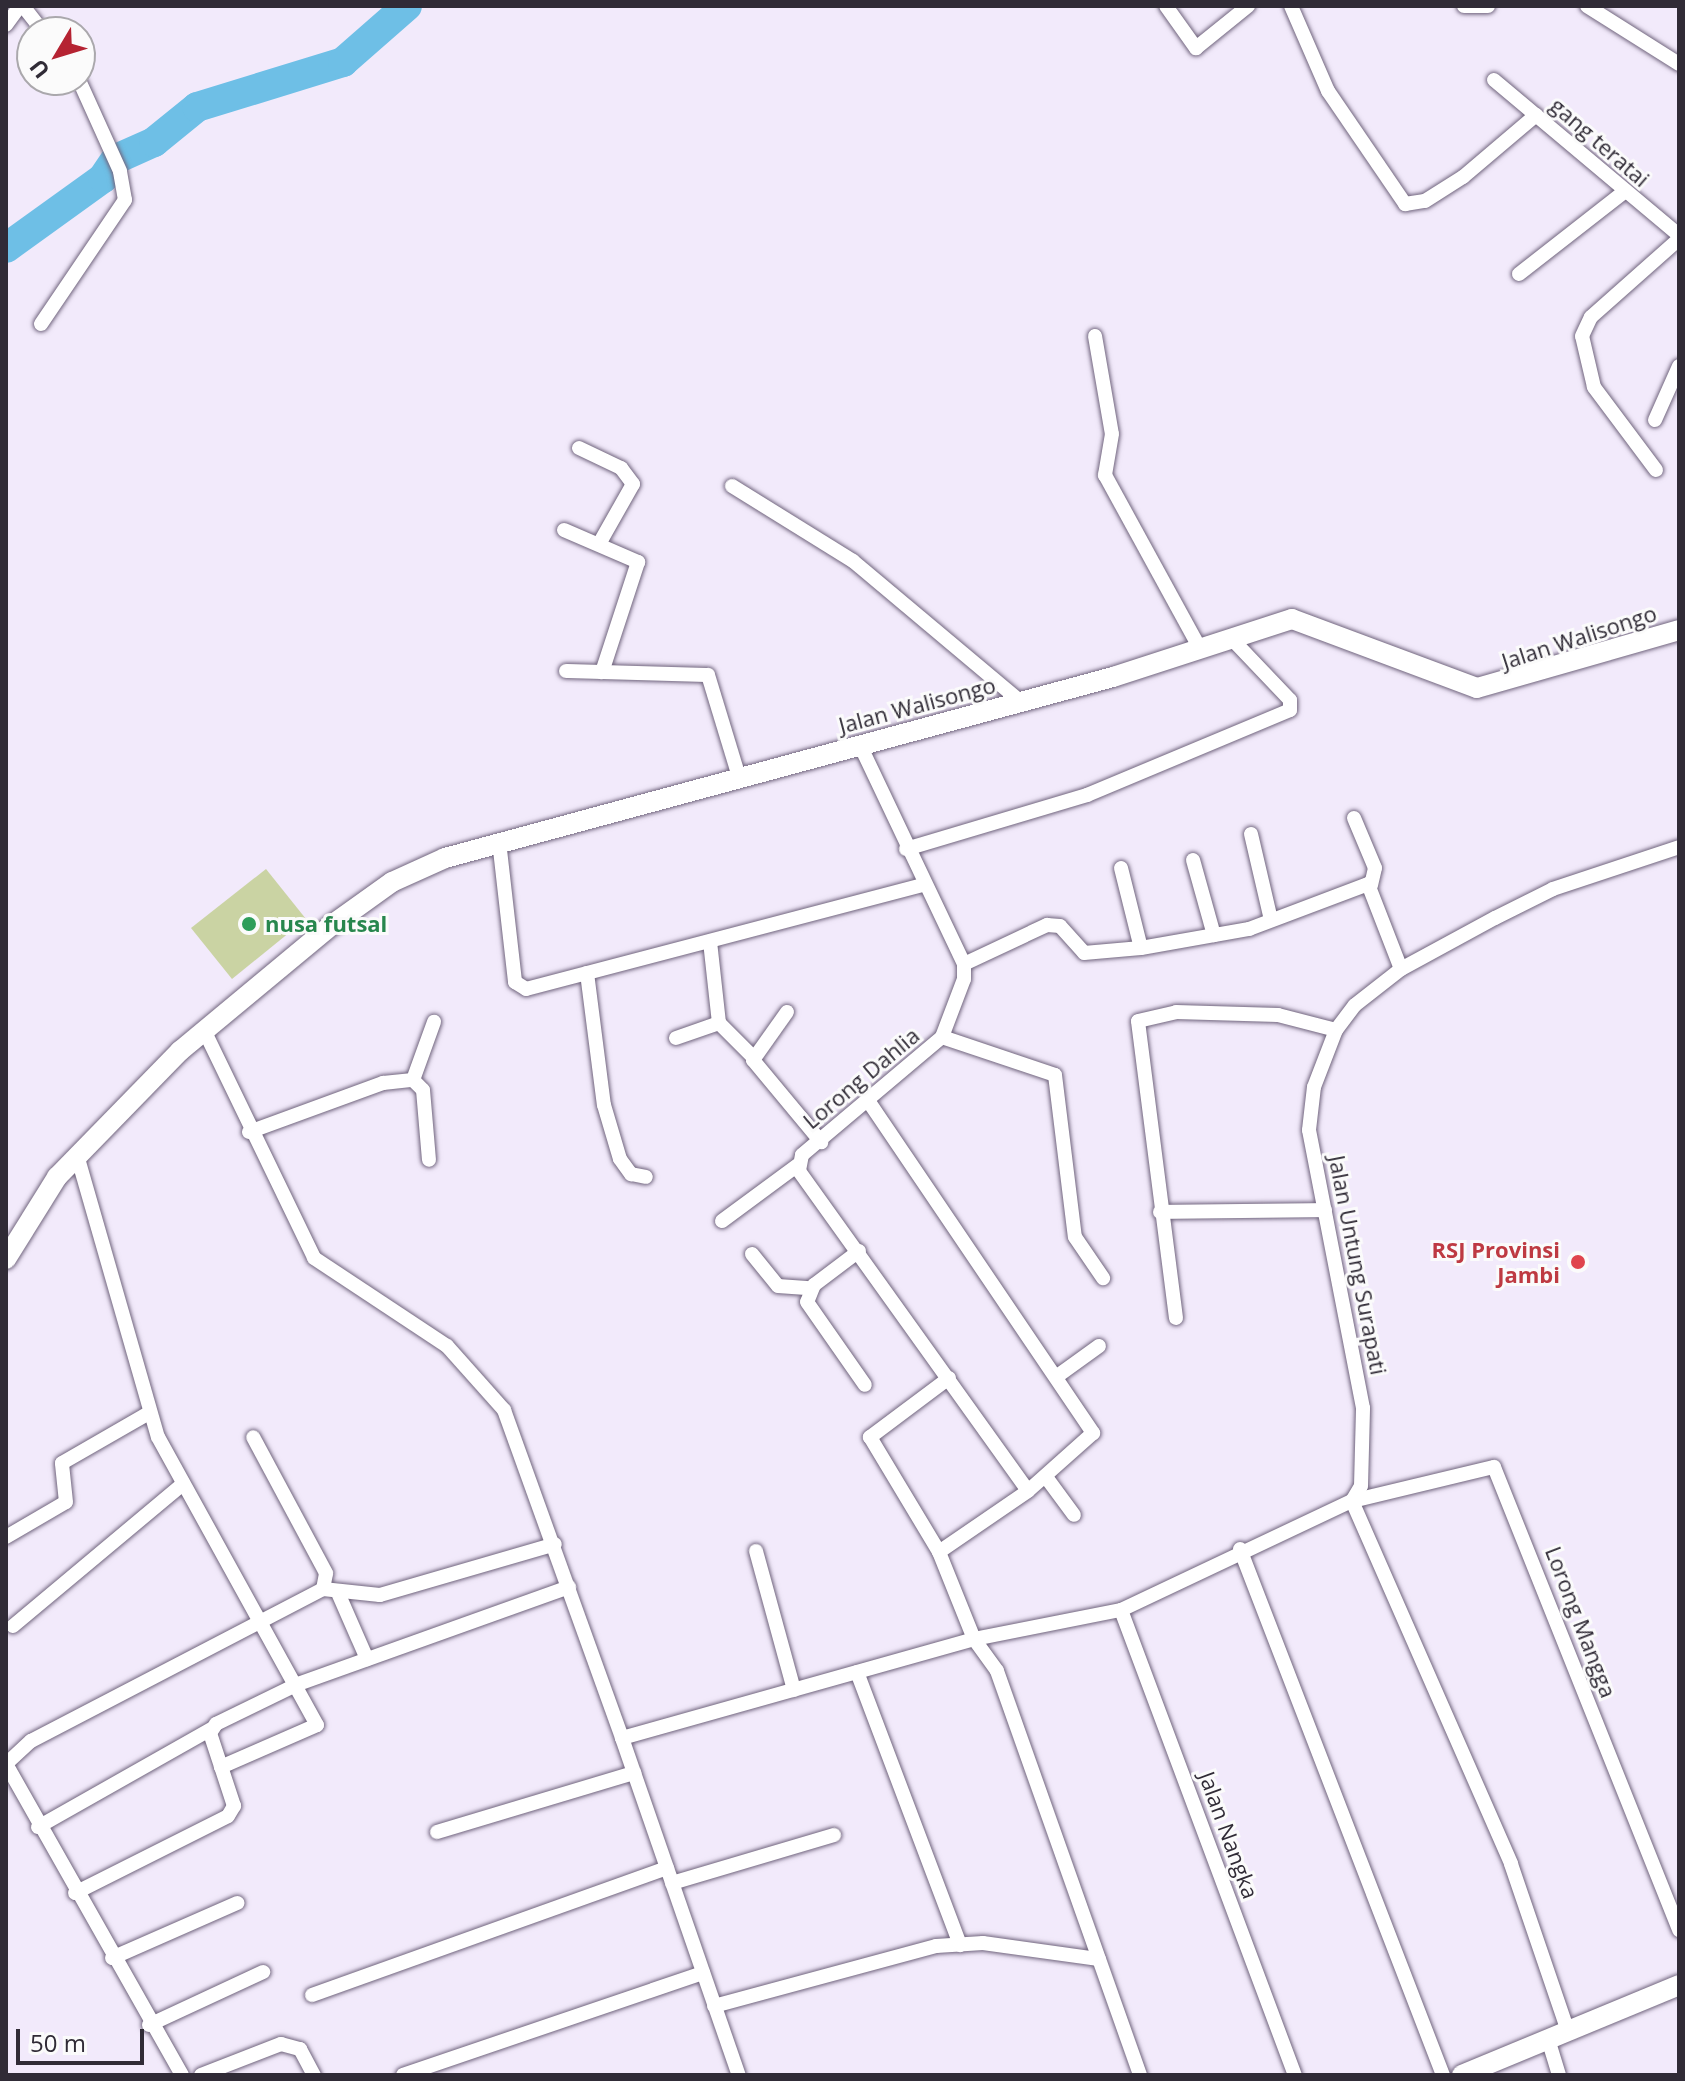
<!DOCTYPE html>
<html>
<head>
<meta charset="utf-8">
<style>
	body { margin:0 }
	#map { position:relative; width:1685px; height:2081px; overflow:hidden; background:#f2eafb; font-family:"Open Sans",sans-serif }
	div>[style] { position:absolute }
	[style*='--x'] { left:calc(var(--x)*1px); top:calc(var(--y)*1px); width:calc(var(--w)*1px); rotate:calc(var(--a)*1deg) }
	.green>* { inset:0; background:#cad3a3 }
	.river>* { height:30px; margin:-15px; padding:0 15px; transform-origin:15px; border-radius:15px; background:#6ebfe6 }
	.roads { filter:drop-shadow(0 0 2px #70647d) drop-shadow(0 0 2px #70647d) }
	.street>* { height:14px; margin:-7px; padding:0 7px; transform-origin:7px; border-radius:7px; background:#fff }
	.secondary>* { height:20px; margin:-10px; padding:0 10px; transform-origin:10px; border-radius:10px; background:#fff }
	.dots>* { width:22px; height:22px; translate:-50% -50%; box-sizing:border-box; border:4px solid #fbfbfb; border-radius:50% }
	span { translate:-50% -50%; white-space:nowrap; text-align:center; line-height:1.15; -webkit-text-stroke:6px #fbfbfb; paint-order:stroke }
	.street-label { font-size:22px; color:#302b36 }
	.leisure-label { font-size:22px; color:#27864d; font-weight:700 }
	.left { translate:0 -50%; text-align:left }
	.health-label { font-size:22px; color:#be3a42; font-weight:700 }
	.right { translate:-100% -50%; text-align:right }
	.frame { position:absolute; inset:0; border:8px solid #302b36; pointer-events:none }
	.north { position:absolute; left:16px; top:16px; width:80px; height:80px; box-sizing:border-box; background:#fbfbfb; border:2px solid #aaa8ac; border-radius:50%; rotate:232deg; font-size:22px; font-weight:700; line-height:32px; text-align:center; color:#302b36 }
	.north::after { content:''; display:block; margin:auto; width:28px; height:36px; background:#b52332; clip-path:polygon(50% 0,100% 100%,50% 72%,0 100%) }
	.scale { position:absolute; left:16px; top:2029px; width:128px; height:36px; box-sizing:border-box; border:4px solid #302b36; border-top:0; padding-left:10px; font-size:24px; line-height:28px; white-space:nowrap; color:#302b36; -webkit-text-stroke:6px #fbfbfb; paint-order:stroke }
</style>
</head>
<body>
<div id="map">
	<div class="green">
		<i style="clip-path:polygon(266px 869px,306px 919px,232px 979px,191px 928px)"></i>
	</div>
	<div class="river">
		<i style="--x:6;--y:248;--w:120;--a:-35.8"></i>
		<i style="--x:103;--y:178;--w:23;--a:-56"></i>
		<i style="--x:116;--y:159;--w:42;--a:-24.1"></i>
		<i style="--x:154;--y:142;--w:55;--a:-39.1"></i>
		<i style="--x:197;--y:107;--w:153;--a:-17.1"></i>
		<i style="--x:343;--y:62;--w:85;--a:-41.2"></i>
	</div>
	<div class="roads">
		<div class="street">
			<i style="--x:23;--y:6;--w:33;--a:52"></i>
			<i style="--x:1166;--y:6;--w:52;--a:54.5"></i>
			<i style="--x:1196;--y:48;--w:67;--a:-38.9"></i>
			<i style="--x:1291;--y:6;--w:93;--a:66.5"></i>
			<i style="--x:1328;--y:91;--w:137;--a:55.7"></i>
			<i style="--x:1405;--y:204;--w:20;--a:-9"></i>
			<i style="--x:1425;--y:201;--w:45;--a:-32.3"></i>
			<i style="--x:1463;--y:177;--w:96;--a:-40.3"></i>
			<i style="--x:1464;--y:6;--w:24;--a:0"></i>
			<i style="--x:1587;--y:6;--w:109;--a:32.2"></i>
			<i style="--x:6;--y:25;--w:24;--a:-54"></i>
			<i style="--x:1494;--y:80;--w:241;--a:40"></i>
			<i style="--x:1519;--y:274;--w:133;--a:-38"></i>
			<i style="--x:41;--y:324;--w:150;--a:-55.9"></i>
			<i style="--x:125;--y:200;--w:29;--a:-100"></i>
			<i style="--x:120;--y:171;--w:100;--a:-114.3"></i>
			<i style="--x:1095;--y:336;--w:99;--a:80.2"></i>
			<i style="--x:1112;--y:434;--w:42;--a:99.7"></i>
			<i style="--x:1105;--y:475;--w:196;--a:61.3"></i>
			<i style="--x:1655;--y:420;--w:59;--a:-66"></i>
			<i style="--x:579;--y:448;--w:47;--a:25.5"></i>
			<i style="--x:621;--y:468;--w:20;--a:53"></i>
			<i style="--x:633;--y:484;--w:69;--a:119.5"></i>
			<i style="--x:1656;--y:470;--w:104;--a:-126.8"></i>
			<i style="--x:1594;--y:387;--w:52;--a:-103.2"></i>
			<i style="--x:1582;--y:336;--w:21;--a:-65"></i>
			<i style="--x:1591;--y:317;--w:118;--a:-41.6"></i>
			<i style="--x:732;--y:486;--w:142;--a:31.8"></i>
			<i style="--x:853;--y:561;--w:218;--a:40"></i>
			<i style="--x:564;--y:530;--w:81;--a:23.4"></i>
			<i style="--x:638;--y:562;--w:116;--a:108.1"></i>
			<i style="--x:566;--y:671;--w:142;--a:1.6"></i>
			<i style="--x:708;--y:675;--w:107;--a:73.1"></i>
			<i style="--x:860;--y:745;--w:242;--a:64.6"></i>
			<i style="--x:964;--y:964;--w:15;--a:90"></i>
			<i style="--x:964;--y:979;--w:62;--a:110.8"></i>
			<i style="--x:942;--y:1037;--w:183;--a:139.9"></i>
			<i style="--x:802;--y:1155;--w:16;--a:101"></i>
			<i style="--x:799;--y:1171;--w:393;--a:54.4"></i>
			<i style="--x:1354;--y:818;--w:54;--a:67.2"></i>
			<i style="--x:1375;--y:868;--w:18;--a:103"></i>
			<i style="--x:1251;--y:834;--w:88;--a:76.9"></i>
			<i style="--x:499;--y:841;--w:142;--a:83.5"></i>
			<i style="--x:515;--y:982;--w:13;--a:32"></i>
			<i style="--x:526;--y:989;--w:410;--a:-14.7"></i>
			<i style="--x:906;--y:849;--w:189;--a:-16.6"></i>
			<i style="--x:1087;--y:795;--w:220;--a:-22.7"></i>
			<i style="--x:1290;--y:710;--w:10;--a:-90"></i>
			<i style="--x:1290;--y:700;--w:87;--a:-133.6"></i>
			<i style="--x:1193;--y:860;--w:78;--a:74.4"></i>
			<i style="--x:1121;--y:868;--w:82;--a:76"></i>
			<i style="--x:964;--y:964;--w:92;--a:-25.2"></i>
			<i style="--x:1047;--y:925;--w:13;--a:4"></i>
			<i style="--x:1060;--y:926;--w:36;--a:48"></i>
			<i style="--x:1084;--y:953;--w:57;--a:-5"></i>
			<i style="--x:1141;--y:948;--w:110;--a:-10"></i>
			<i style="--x:1249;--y:929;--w:127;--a:-20.7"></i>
			<i style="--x:1368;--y:884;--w:91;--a:68.8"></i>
			<i style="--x:587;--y:973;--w:133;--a:82.7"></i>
			<i style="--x:604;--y:1105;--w:56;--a:73.5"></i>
			<i style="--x:620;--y:1159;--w:19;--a:54"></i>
			<i style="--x:631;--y:1174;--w:15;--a:11"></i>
			<i style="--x:787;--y:1012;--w:59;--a:125.3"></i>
			<i style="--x:753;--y:1060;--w:107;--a:50.3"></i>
			<i style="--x:719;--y:1023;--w:47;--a:45"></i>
			<i style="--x:204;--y:1030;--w:253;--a:64.2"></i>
			<i style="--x:314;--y:1258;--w:159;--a:33.5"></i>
			<i style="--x:447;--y:1346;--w:86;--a:48.3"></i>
			<i style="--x:504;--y:1410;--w:349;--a:70.2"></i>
			<i style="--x:622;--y:1738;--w:366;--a:-15.7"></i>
			<i style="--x:974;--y:1639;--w:39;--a:54"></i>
			<i style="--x:997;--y:1671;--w:429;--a:70.5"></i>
			<i style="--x:942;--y:1037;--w:119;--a:18.6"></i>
			<i style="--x:1055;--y:1075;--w:163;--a:83"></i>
			<i style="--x:1075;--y:1237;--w:50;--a:55.7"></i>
			<i style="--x:676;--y:1038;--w:46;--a:-19.2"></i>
			<i style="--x:719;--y:1023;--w:82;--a:-96.3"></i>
			<i style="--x:413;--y:1080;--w:62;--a:-70.1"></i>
			<i style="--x:869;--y:1102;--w:400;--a:55.9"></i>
			<i style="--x:1093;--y:1433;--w:87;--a:138.3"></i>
			<i style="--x:1028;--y:1491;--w:108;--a:145.6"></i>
			<i style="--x:249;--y:1132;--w:143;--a:-20.1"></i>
			<i style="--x:383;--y:1083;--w:30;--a:-6"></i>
			<i style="--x:413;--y:1080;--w:14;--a:45"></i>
			<i style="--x:423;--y:1090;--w:70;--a:85.1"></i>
			<i style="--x:77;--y:1155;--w:293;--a:74"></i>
			<i style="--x:158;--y:1437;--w:329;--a:61.1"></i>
			<i style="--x:317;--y:1725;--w:105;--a:156.4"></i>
			<i style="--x:1160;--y:1212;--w:165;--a:-0.7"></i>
			<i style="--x:722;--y:1221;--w:94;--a:-36.4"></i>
			<i style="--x:859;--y:1251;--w:56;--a:142.9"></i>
			<i style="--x:814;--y:1285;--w:18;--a:112"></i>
			<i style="--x:807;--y:1302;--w:101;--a:55.1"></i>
			<i style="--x:752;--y:1254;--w:41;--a:50.9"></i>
			<i style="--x:778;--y:1286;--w:32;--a:4"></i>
			<i style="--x:1176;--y:1318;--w:299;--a:-97.3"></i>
			<i style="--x:1138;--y:1021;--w:39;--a:-13"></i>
			<i style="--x:1176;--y:1012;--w:102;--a:1.7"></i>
			<i style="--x:1278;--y:1015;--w:60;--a:14.5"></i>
			<i style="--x:1056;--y:1377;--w:53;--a:-35.8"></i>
			<i style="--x:949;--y:1378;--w:99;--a:143.2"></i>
			<i style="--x:870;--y:1437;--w:134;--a:59"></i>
			<i style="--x:939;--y:1552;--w:94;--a:68.1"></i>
			<i style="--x:974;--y:1639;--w:150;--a:-11.2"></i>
			<i style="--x:1121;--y:1610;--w:255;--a:-25.3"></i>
			<i style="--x:1352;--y:1501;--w:17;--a:-59"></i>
			<i style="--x:1361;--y:1486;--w:78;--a:-88.5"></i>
			<i style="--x:1363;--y:1408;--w:283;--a:-101"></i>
			<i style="--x:1309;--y:1130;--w:43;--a:-83.4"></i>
			<i style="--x:1314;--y:1087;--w:61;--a:-68.9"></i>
			<i style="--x:1336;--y:1030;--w:31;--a:-53"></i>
			<i style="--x:1355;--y:1005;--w:58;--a:-38"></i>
			<i style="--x:1401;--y:969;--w:107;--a:-28.5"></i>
			<i style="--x:1495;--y:918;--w:65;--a:-26.6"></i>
			<i style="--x:1553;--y:889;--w:133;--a:-18.4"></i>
			<i style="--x:1046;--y:1477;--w:47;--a:53.6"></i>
			<i style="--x:1352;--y:1501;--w:146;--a:-13.5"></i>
			<i style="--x:1494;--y:1467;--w:499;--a:68.2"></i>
			<i style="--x:1352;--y:1501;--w:396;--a:66.3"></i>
			<i style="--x:1511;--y:1864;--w:176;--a:71.2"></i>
			<i style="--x:6;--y:1537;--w:69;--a:-30.3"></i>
			<i style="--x:66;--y:1502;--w:39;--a:-96"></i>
			<i style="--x:62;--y:1463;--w:100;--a:-29.9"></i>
			<i style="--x:1240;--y:1549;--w:564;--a:68.9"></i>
			<i style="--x:756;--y:1551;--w:144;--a:74.7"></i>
			<i style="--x:323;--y:1589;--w:57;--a:6"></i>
			<i style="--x:380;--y:1595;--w:182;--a:-16.2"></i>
			<i style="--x:339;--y:1595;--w:70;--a:66.4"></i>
			<i style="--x:1121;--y:1610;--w:496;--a:69.5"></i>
			<i style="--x:13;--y:1626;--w:222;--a:-39.9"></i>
			<i style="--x:857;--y:1672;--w:292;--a:69.3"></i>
			<i style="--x:622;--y:1738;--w:357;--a:70.9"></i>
			<i style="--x:38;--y:1827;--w:199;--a:-29.5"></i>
			<i style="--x:437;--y:1832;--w:206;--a:-16.7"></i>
			<i style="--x:672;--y:1883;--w:169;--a:-16.5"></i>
			<i style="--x:75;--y:1893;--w:171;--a:-26.7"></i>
			<i style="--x:228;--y:1816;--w:12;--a:-59"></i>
			<i style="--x:234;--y:1806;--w:77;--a:-108.2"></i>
			<i style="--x:210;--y:1733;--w:11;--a:-56"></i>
			<i style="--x:216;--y:1724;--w:91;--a:-26"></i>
			<i style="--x:298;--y:1684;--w:288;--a:-19.7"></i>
			<i style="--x:112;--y:1958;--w:137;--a:-23.7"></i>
			<i style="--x:312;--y:1995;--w:377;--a:-19.7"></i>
			<i style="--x:714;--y:2006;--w:230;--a:-15.1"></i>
			<i style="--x:936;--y:1946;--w:47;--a:-3.7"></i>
			<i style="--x:983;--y:1943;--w:117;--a:7.9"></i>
			<i style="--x:149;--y:2025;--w:126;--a:-24.9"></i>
			<i style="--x:1548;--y:2039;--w:38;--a:73"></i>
			<i style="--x:182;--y:2075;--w:357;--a:-119.5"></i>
			<i style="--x:6;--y:1764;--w:34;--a:-43"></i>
			<i style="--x:31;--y:1741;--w:329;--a:-27.5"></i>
			<i style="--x:323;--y:1589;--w:16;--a:-79"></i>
			<i style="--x:326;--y:1573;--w:154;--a:-118.2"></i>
			<i style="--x:201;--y:2075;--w:86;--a:-21.2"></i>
			<i style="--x:281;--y:2044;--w:20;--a:15"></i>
			<i style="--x:300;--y:2049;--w:30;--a:62"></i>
			<i style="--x:403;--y:2075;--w:317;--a:-18.8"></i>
		</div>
		<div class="secondary">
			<i style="--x:6;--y:1259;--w:97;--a:-58.1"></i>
			<i style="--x:57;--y:1177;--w:176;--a:-45.7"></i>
			<i style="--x:180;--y:1051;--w:197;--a:-39.7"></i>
			<i style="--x:332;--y:925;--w:74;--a:-35.6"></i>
			<i style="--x:392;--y:882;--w:58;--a:-24.4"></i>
			<i style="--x:445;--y:858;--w:692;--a:-15.16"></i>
			<i style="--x:1113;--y:677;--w:188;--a:-18"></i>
			<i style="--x:1292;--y:619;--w:197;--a:20.5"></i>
			<i style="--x:1477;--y:688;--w:210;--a:-16"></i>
			<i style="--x:1462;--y:2075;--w:235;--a:-22.5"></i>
		</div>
	</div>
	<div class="dots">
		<i style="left:249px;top:924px;background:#2e9e5b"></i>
		<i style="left:1578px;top:1262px;background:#e0444e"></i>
	</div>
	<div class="street-label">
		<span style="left:1600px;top:142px;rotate:41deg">gang teratai</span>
		<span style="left:1579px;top:637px;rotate:-18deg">Jalan Walisongo</span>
		<span style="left:917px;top:705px;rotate:-15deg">Jalan Walisongo</span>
		<span style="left:861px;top:1078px;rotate:-40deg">Lorong Dahlia</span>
		<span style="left:1358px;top:1265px;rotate:79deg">Jalan Untung Surapati</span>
		<span style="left:1581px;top:1622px;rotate:69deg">Lorong Mangga</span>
		<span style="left:1229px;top:1835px;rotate:70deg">Jalan Nangka</span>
	</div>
	<div class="leisure-label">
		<span class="left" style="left:265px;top:924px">nusa futsal</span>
	</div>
	<div class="health-label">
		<span class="right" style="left:1560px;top:1262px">RSJ Provinsi<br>Jambi</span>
	</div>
	<div class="frame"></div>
	<div class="north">U</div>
	<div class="scale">50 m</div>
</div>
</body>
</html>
